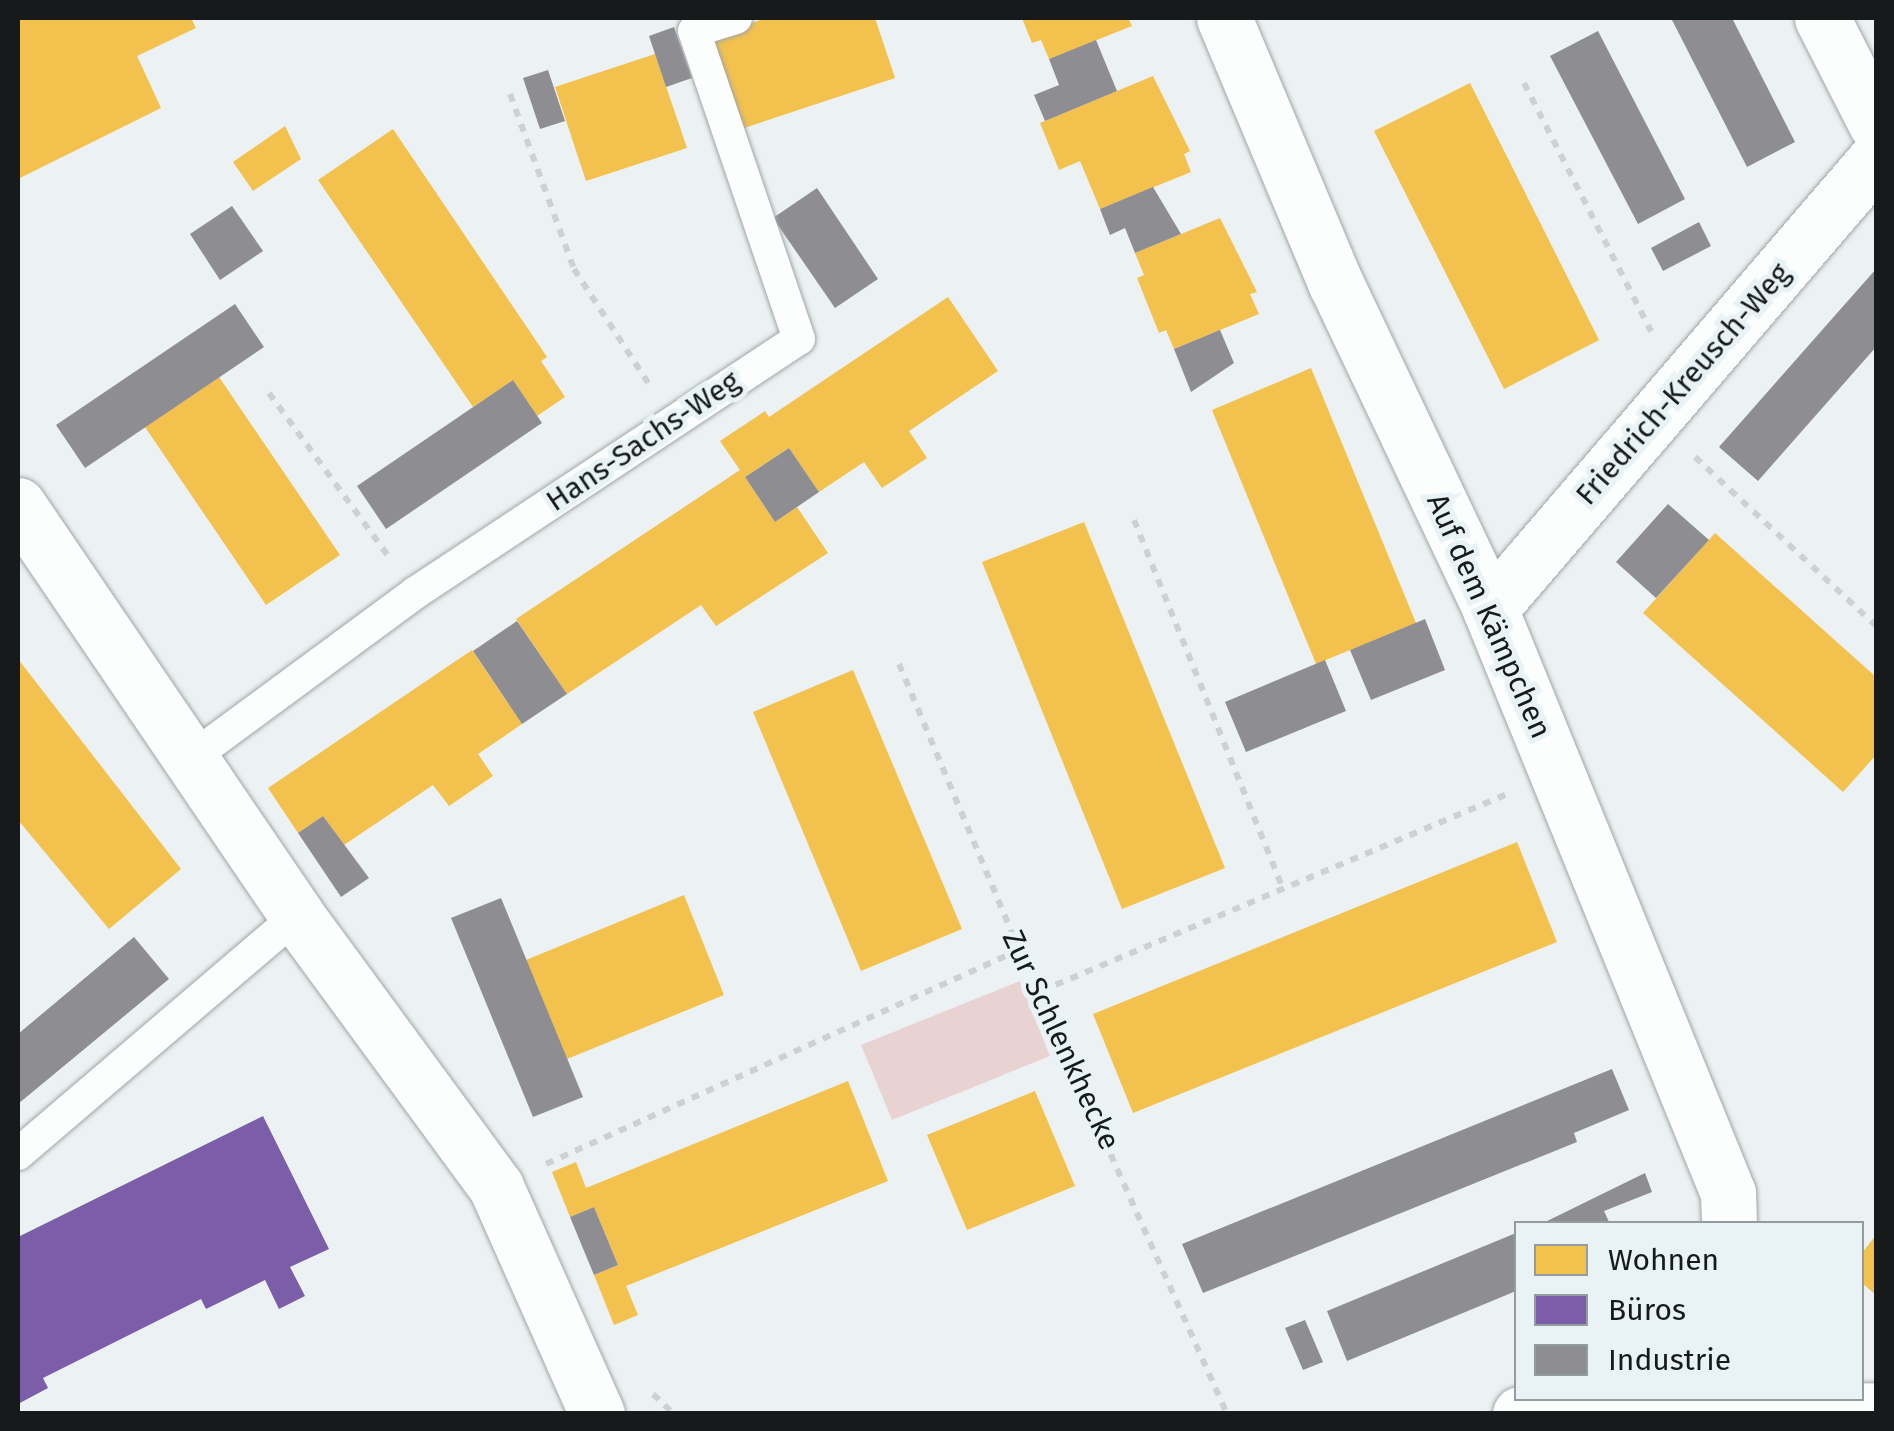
<!DOCTYPE html>
<html>
<head>
<meta charset="utf-8">
<style>
	body { margin:0 }
	#map { position:relative; width:1894px; height:1431px; overflow:hidden; background:#ecf2f3; font-family:"Fira Sans",sans-serif }
	div>[style] { position:absolute }
	[style*='--x'] { left:calc(var(--x)*1px); top:calc(var(--y)*1px); width:calc(var(--w)*1px); rotate:calc(var(--a)*1deg) }
	.green>* { inset:0; background:#e9d3d2 }
	.homes>* { inset:0; background:#f2c14e }
	.offices>* { inset:0; background:#7b5ea7 }
	.industry>* { inset:0; background:#8d8d92 }
	.path>* { height:6px; margin-top:-3px; transform-origin:0; background:repeating-linear-gradient(90deg,#ced0d1 0 8px,transparent 0 16px) }
	.roads { filter:drop-shadow(0 0 2px #a1a5a6) drop-shadow(0 0 2px #a1a5a6) }
	.service>* { height:32px; margin:-16px; padding:0 16px; transform-origin:16px; border-radius:16px; background:#fcfdfd }
	.minor>* { height:55px; margin:-27.5px; padding:0 27.5px; transform-origin:27.5px; border-radius:27.5px; background:#fcfdfd }
	span { translate:-50% -50%; white-space:nowrap; text-align:center; line-height:1.15; -webkit-text-stroke:10px #e9f3f6; paint-order:stroke }
	.street-label { font-size:30px; color:#161a1a }
	.frame { position:absolute; inset:0; border:20px solid #161a1a; pointer-events:none }
	.legend { position:absolute; left:1514px; top:1221px; width:350px; height:180px; box-sizing:border-box; background:#e9f3f6; border:2px solid #959c9e; margin:0; padding:12px 18px; list-style:none; font-size:30px; color:#161a1a }
	.legend li { display:flex; align-items:center; gap:20px; height:50px }
	.legend b { width:50px; border:2px solid #959c9e }
</style>
</head>
<body>
<div id="map">
	<div class="green">
		<i style="clip-path:polygon(1020px 981px,1050px 1056px,892px 1120px,861px 1045px)"></i>
	</div>
	<div class="homes">
		<i style="clip-path:polygon(18px 18px,191px 18px,196px 28px,137px 56px,161px 108px,18px 179px)"></i>
		<i style="clip-path:polygon(765px 18px,875px 18px,895px 78px,741px 129px,711px 39px)"></i>
		<i style="clip-path:polygon(1022px 18px,1128px 18px,1132px 26px,1049px 59px,1041px 40px,1032px 43px)"></i>
		<i style="clip-path:polygon(655px 54px,687px 148px,586px 181px,555px 87px)"></i>
		<i style="clip-path:polygon(1153px 76px,1190px 151px,1184px 154px,1191px 172px,1100px 209px,1080px 161px,1059px 170px,1040px 123px)"></i>
		<i style="clip-path:polygon(1470px 83px,1599px 340px,1504px 389px,1374px 131px)"></i>
		<i style="clip-path:polygon(285px 126px,301px 159px,253px 191px,233px 162px)"></i>
		<i style="clip-path:polygon(393px 129px,547px 357px,541px 361px,565px 397px,537px 416px,513px 380px,473px 407px,318px 180px)"></i>
		<i style="clip-path:polygon(1220px 218px,1257px 292px,1250px 294px,1259px 314px,1174px 349px,1166px 330px,1159px 333px,1137px 278px,1144px 275px,1135px 253px)"></i>
		<i style="clip-path:polygon(948px 297px,998px 371px,909px 431px,927px 458px,882px 488px,864px 462px,819px 492px,789px 448px,778px 455px,745px 477px,775px 522px,797px 507px,828px 553px,716px 626px,701px 605px,567px 694px,516px 619px,740px 470px,720px 441px,765px 411px,769px 417px)"></i>
		<i style="clip-path:polygon(1311px 368px,1416px 623px,1316px 664px,1212px 410px)"></i>
		<i style="clip-path:polygon(219px 377px,340px 555px,266px 605px,145px 427px)"></i>
		<i style="clip-path:polygon(1084px 522px,1225px 868px,1122px 909px,982px 562px)"></i>
		<i style="clip-path:polygon(1715px 533px,1876px 677px,1876px 755px,1843px 792px,1643px 613px)"></i>
		<i style="clip-path:polygon(472px 650px,522px 724px,478px 754px,493px 776px,449px 806px,433px 785px,344px 845px,323px 816px,298px 833px,268px 788px)"></i>
		<i style="clip-path:polygon(18px 659px,181px 869px,109px 929px,18px 820px)"></i>
		<i style="clip-path:polygon(853px 670px,962px 929px,861px 971px,753px 712px)"></i>
		<i style="clip-path:polygon(1517px 842px,1557px 942px,1133px 1113px,1093px 1014px)"></i>
		<i style="clip-path:polygon(684px 895px,724px 995px,567px 1059px,526px 960px)"></i>
		<i style="clip-path:polygon(848px 1081px,888px 1181px,626px 1286px,638px 1315px,614px 1325px,594px 1275px,618px 1265px,594px 1207px,570px 1217px,552px 1172px,576px 1162px,586px 1188px)"></i>
		<i style="clip-path:polygon(1035px 1091px,1075px 1186px,967px 1230px,927px 1135px)"></i>
		<i style="clip-path:polygon(1876px 1235px,1876px 1295px,1862px 1283px,1862px 1253px)"></i>
	</div>
	<div class="offices">
		<i style="clip-path:polygon(263px 1116px,329px 1249px,290px 1267px,305px 1296px,279px 1309px,265px 1280px,206px 1309px,201px 1299px,43px 1378px,48px 1388px,18px 1404px,18px 1237px)"></i>
	</div>
	<div class="industry">
		<i style="clip-path:polygon(1671px 18px,1732px 18px,1795px 142px,1747px 167px)"></i>
		<i style="clip-path:polygon(674px 27px,692px 78px,666px 87px,649px 36px)"></i>
		<i style="clip-path:polygon(1598px 31px,1685px 199px,1638px 224px,1550px 56px)"></i>
		<i style="clip-path:polygon(1096px 40px,1117px 91px,1045px 121px,1034px 95px,1059px 85px,1049px 59px)"></i>
		<i style="clip-path:polygon(548px 70px,565px 121px,540px 129px,523px 78px)"></i>
		<i style="clip-path:polygon(1153px 187px,1181px 234px,1135px 253px,1125px 228px,1110px 235px,1100px 209px)"></i>
		<i style="clip-path:polygon(817px 188px,878px 279px,835px 308px,773px 218px)"></i>
		<i style="clip-path:polygon(232px 206px,263px 251px,220px 280px,190px 234px)"></i>
		<i style="clip-path:polygon(1699px 222px,1711px 246px,1663px 271px,1651px 248px)"></i>
		<i style="clip-path:polygon(1876px 269px,1876px 347px,1758px 481px,1719px 447px)"></i>
		<i style="clip-path:polygon(235px 304px,264px 347px,85px 468px,56px 425px)"></i>
		<i style="clip-path:polygon(1220px 330px,1234px 363px,1191px 392px,1174px 349px)"></i>
		<i style="clip-path:polygon(513px 380px,542px 423px,386px 529px,357px 486px)"></i>
		<i style="clip-path:polygon(789px 448px,819px 492px,775px 522px,745px 477px)"></i>
		<i style="clip-path:polygon(1668px 504px,1709px 540px,1656px 598px,1616px 562px)"></i>
		<i style="clip-path:polygon(1425px 619px,1445px 670px,1371px 700px,1350px 650px)"></i>
		<i style="clip-path:polygon(517px 621px,567px 694px,522px 724px,473px 651px)"></i>
		<i style="clip-path:polygon(1325px 660px,1346px 711px,1246px 752px,1225px 702px)"></i>
		<i style="clip-path:polygon(323px 816px,369px 878px,341px 897px,298px 833px)"></i>
		<i style="clip-path:polygon(501px 898px,583px 1097px,533px 1117px,451px 918px)"></i>
		<i style="clip-path:polygon(134px 937px,169px 979px,18px 1104px,18px 1034px)"></i>
		<i style="clip-path:polygon(1612px 1069px,1629px 1110px,1574px 1133px,1577px 1142px,1203px 1293px,1182px 1244px)"></i>
		<i style="clip-path:polygon(1645px 1173px,1652px 1192px,1604px 1211px,1610px 1224px,1541px 1224px)"></i>
		<i style="clip-path:polygon(594px 1207px,618px 1265px,594px 1275px,570px 1217px)"></i>
		<i style="clip-path:polygon(1516px 1233px,1516px 1291px,1347px 1361px,1327px 1311px)"></i>
		<i style="clip-path:polygon(1305px 1320px,1323px 1362px,1303px 1370px,1285px 1328px)"></i>
	</div>
	<div class="path">
		<i style="--x:1524;--y:83;--w:279;--a:62.9"></i>
		<i style="--x:510;--y:94;--w:186;--a:69.9"></i>
		<i style="--x:574;--y:269;--w:137;--a:56.9"></i>
		<i style="--x:269;--y:393;--w:203;--a:53.8"></i>
		<i style="--x:1695;--y:457;--w:248;--a:43"></i>
		<i style="--x:1134;--y:520;--w:398;--a:68"></i>
		<i style="--x:899;--y:664;--w:310;--a:67.2"></i>
		<i style="--x:1019;--y:950;--w:508;--a:65.85"></i>
		<i style="--x:1041;--y:991;--w:504;--a:-22.9"></i>
		<i style="--x:546;--y:1164;--w:519;--a:-24.34"></i>
		<i style="--x:653;--y:1394;--w:29;--a:44"></i>
	</div>
	<div class="roads">
		<div class="service">
			<i style="--x:190;--y:759;--w:280;--a:-36.4"></i>
			<i style="--x:415;--y:593;--w:460;--a:-33.5"></i>
			<i style="--x:799;--y:339;--w:325;--a:-108.8"></i>
			<i style="--x:694;--y:31;--w:44;--a:-17.2"></i>
			<i style="--x:18;--y:1154;--w:367;--a:-40.5"></i>
		</div>
		<div class="minor">
			<i style="--x:1224;--y:18;--w:289;--a:67.2"></i>
			<i style="--x:1336;--y:284;--w:360;--a:64.6"></i>
			<i style="--x:1490;--y:609;--w:631;--a:67.83"></i>
			<i style="--x:1728;--y:1193;--w:31;--a:88"></i>
			<i style="--x:1822;--y:18;--w:119;--a:63"></i>
			<i style="--x:18;--y:505;--w:497;--a:55.8"></i>
			<i style="--x:297;--y:916;--w:336;--a:53.7"></i>
			<i style="--x:496;--y:1187;--w:248;--a:66"></i>
			<i style="--x:1490;--y:609;--w:593;--a:-49.38"></i>
			<i style="--x:1520;--y:1414;--w:356;--a:-0.6"></i>
		</div>
	</div>
	<div class="street-label">
		<span style="left:1683px;top:384px;rotate:-49deg">Friedrich-Kreusch-Weg</span>
		<span style="left:643px;top:441px;rotate:-34deg">Hans-Sachs-Weg</span>
		<span style="left:1489px;top:616px;rotate:66deg">Auf dem Kämpchen</span>
		<span style="left:1061px;top:1040px;rotate:65deg">Zur Schlenkhecke</span>
	</div>
	<div class="frame"></div>
	<ul class="legend">
	<li><b style="height:28px;background:#f2c14e"></b>Wohnen</li>
	<li><b style="height:28px;background:#7b5ea7"></b>Büros</li>
	<li><b style="height:28px;background:#8d8d92"></b>Industrie</li>
	</ul>
</div>
</body>
</html>
